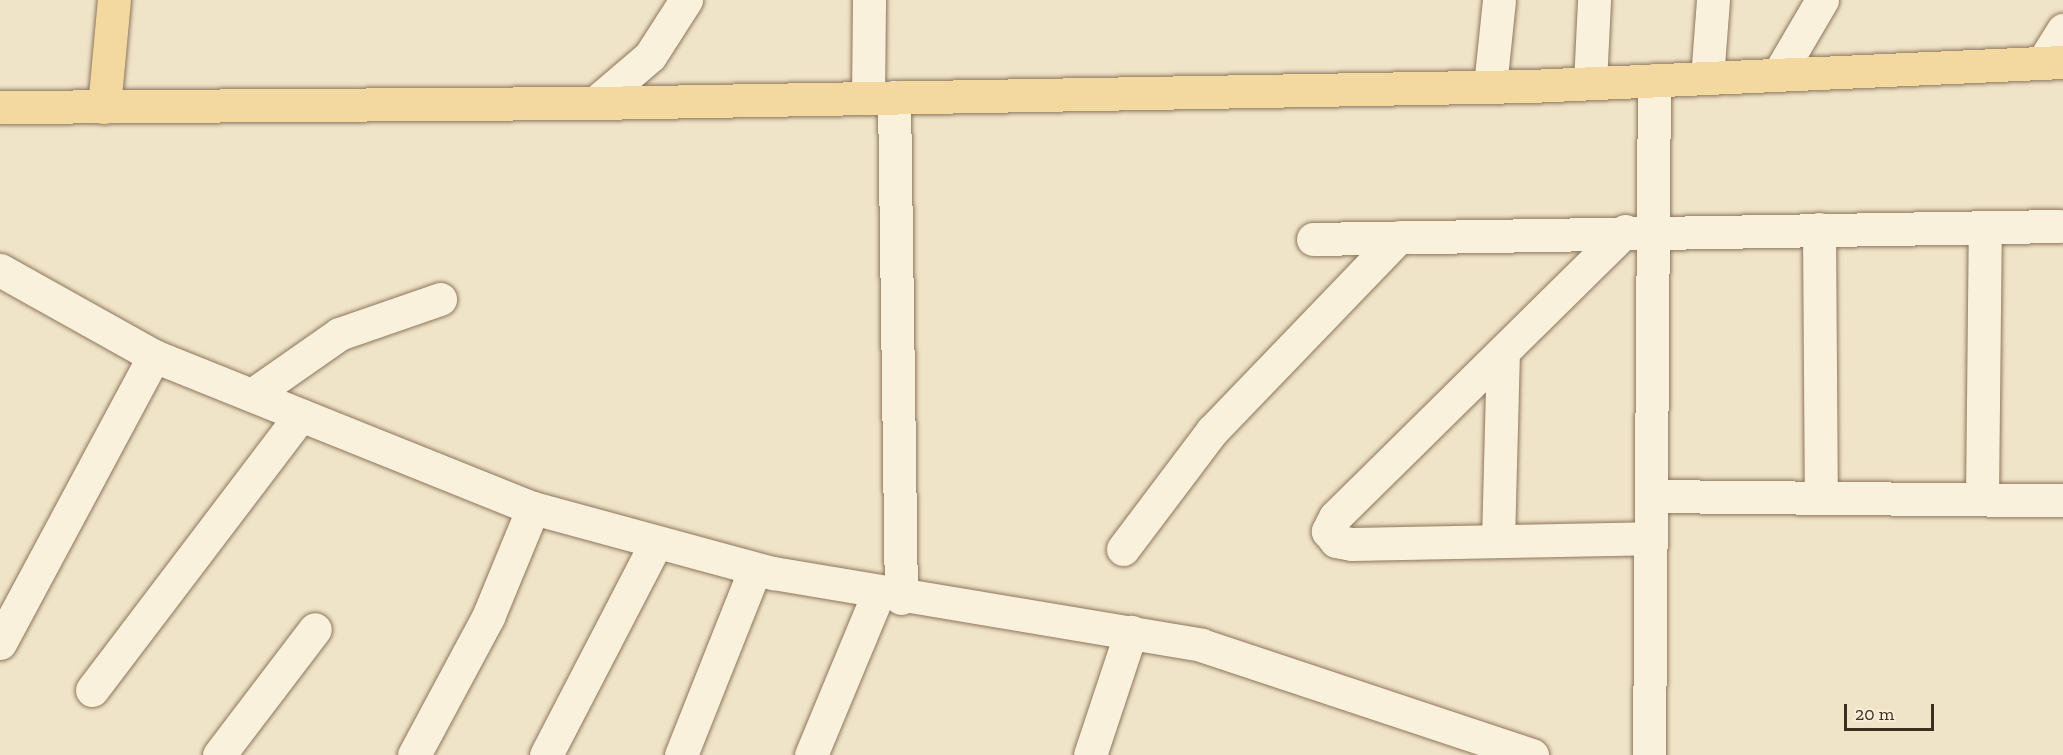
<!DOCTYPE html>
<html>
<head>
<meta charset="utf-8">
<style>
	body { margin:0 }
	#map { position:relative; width:2063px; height:755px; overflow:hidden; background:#f0e4c8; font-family:"Zilla Slab",serif }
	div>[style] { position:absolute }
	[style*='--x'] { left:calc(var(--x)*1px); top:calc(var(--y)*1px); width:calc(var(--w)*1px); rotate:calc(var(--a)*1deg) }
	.roads { filter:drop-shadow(0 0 2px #8d765c) drop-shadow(0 0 2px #8d765c) }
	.minor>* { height:33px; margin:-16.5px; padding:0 16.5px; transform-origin:16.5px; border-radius:16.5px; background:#faf1dc }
	.major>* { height:33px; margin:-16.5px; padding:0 16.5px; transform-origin:16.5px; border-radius:16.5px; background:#f3d9a0 }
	span { translate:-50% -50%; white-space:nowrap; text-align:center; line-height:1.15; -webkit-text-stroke:4.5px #f7eed8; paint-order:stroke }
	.scale { position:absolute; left:1844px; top:704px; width:90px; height:27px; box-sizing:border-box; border:3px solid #3d2e20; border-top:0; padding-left:8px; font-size:18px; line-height:21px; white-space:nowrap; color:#3d2e20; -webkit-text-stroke:4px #f7eed8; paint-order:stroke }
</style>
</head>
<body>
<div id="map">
	<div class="roads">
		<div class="minor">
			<i style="--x:2043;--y:62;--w:38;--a:-58"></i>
			<i style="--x:1778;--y:75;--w:87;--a:-59.6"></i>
			<i style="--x:1707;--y:78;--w:78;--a:-85.6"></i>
			<i style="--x:1590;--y:83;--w:83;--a:-87.2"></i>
			<i style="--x:1490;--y:86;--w:86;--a:-84"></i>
			<i style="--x:894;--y:97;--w:501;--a:89.2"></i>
			<i style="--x:868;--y:98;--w:98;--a:-89.4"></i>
			<i style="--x:595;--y:103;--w:72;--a:-40.5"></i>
			<i style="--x:650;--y:56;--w:67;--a:-57.3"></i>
			<i style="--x:1819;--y:229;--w:269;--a:89.6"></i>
			<i style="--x:1625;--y:231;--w:407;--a:135.4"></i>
			<i style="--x:1335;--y:517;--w:16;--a:117"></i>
			<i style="--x:1328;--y:531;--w:13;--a:51"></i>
			<i style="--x:1336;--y:541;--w:15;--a:11"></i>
			<i style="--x:1351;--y:544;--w:299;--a:-1.1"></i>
			<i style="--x:1313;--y:239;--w:746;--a:-1"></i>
			<i style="--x:0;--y:270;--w:176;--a:29.2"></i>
			<i style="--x:154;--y:356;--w:408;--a:21.9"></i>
			<i style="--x:533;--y:508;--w:249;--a:15.2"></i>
			<i style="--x:773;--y:573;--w:434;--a:9.5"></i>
			<i style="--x:1201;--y:645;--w:349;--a:18.4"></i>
			<i style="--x:252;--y:395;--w:106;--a:-35"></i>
			<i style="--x:339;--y:334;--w:107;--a:-19.1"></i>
			<i style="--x:1651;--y:496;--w:412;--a:0.6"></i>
			<i style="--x:1982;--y:499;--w:272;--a:-89.4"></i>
			<i style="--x:1498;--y:541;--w:189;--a:-88.5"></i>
			<i style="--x:1123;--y:549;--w:148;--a:-53"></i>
			<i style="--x:1212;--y:431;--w:269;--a:-46.1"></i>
			<i style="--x:0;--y:643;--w:326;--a:-61.8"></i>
			<i style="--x:92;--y:690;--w:345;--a:-52.8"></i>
			<i style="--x:219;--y:755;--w:158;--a:-52.7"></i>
			<i style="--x:414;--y:755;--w:157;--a:-61.8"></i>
			<i style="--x:488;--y:617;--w:118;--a:-67.6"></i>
			<i style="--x:546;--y:755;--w:239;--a:-62.6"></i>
			<i style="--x:681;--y:755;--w:200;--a:-68.3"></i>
			<i style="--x:811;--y:755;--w:174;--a:-67.4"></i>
			<i style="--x:1090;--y:755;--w:130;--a:-71.6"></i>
			<i style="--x:1649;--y:755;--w:675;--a:-89.58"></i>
		</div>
		<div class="major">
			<i style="--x:0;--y:107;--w:595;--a:-0.39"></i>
			<i style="--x:595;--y:103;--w:935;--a:-1.04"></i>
			<i style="--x:1530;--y:86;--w:534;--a:-2.58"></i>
			<i style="--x:104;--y:107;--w:107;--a:-84.7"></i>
		</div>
	</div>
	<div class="scale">20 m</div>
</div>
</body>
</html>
